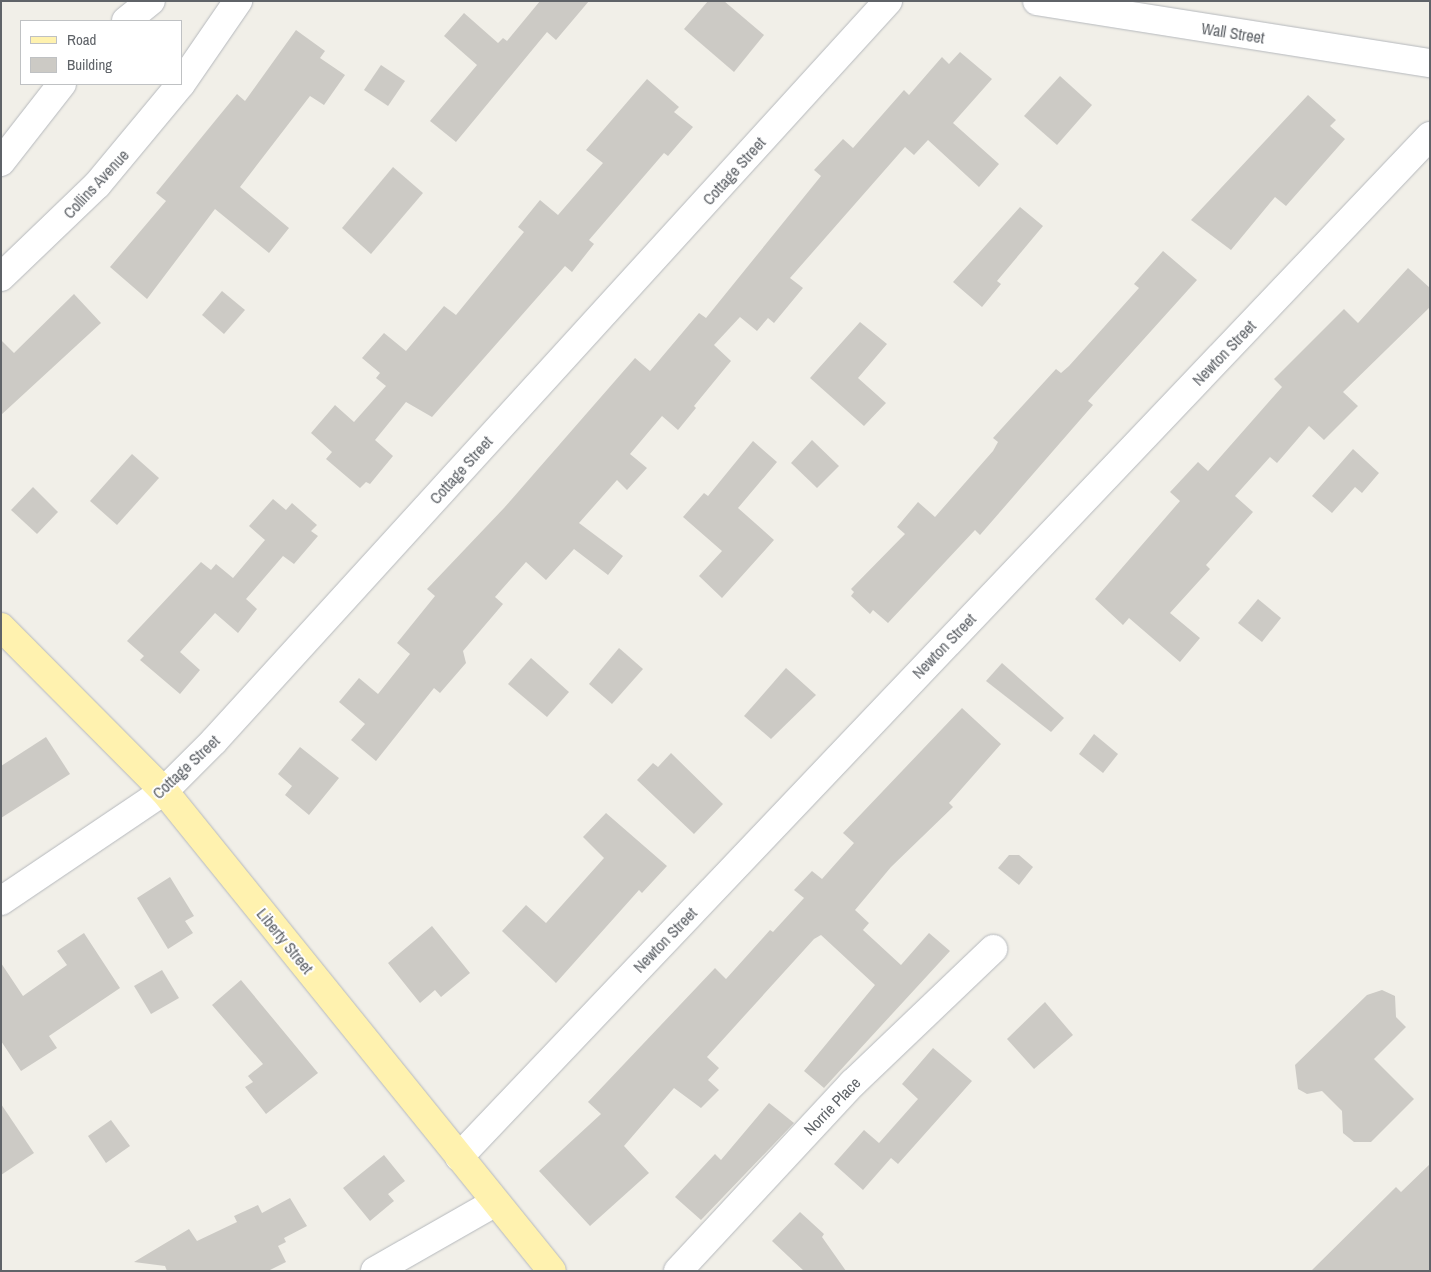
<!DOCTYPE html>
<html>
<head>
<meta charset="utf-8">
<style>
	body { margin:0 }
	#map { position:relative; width:1431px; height:1272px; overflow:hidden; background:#f1efe8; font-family:"Archivo Narrow",sans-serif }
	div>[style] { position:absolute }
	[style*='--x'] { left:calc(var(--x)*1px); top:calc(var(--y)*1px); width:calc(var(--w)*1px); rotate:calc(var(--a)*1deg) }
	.building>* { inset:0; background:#cccac5 }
	.roads { filter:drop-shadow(0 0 1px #b5b8bc) drop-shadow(0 0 1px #b5b8bc) }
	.minor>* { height:28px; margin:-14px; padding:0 14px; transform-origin:14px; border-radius:14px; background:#fff }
	.major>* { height:28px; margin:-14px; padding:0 14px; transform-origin:14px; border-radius:14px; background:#fff2af }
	span { translate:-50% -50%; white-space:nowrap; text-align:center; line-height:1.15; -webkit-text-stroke:4px #fff; paint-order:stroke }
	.street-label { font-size:16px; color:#5f6368 }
	.frame { position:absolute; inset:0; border:2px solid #5f6368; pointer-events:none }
	.legend { position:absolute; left:20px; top:20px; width:162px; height:65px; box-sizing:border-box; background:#fff; border:1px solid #bfc1c3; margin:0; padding:6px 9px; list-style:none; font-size:15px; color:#5f6368 }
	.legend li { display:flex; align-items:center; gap:10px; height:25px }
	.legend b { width:25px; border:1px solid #bfc1c3 }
</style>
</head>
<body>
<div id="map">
	<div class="building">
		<i style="clip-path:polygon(540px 1px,589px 1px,556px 40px,547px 32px,456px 142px,430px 121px,477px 65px,444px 36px,464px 13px,498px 43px,503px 38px,507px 41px)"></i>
		<i style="clip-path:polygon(708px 1px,724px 1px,764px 35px,734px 72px,684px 29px)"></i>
		<i style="clip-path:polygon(296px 30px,325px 51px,320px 58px,345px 75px,324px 105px,310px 96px,240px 187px,289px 228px,269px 253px,215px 209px,147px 299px,110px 267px,166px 201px,156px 193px,237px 94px,245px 101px)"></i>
		<i style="clip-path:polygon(960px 52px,992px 79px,953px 123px,999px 164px,979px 187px,928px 140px,914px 155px,905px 147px,790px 278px,803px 288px,774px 323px,768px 318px,757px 331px,740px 317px,714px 345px,731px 361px,694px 406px,696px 408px,678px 430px,662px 416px,630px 454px,647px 468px,627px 490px,617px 480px,579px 523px,623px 556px,608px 575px,574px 549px,546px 580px,526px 562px,495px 597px,503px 604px,463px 651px,466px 663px,440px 693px,434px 688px,376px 761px,351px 740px,365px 724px,339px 702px,359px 678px,378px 694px,410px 654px,397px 643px,435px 596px,427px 589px,504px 508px,635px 358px,650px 371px,699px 313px,706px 318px,821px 176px,814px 170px,843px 139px,853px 148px,904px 90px,909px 95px,942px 57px,949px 64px)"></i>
		<i style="clip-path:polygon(381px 65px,405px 81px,388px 106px,364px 90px)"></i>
		<i style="clip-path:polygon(1060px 76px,1092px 105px,1057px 145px,1024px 116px)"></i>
		<i style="clip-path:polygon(647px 79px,679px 107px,674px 112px,693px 127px,668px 156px,664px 153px,589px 240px,594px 244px,572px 272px,565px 266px,432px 417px,406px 402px,375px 440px,393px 456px,370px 484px,366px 482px,360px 488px,326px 459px,332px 452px,311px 433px,335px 405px,354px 422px,386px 386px,376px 378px,380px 373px,362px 358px,384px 333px,406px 351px,444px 306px,456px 315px,524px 232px,518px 227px,540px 200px,558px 215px,603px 163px,586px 150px)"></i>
		<i style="clip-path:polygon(1308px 95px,1336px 120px,1330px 126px,1345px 139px,1286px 206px,1275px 197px,1231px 250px,1191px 220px)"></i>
		<i style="clip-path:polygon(393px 167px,423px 193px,371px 254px,342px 228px)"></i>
		<i style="clip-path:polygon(1020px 207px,1043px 226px,997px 281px,1001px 284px,982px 307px,953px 282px)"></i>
		<i style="clip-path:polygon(1163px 251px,1197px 280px,1088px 401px,1093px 405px,980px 535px,975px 530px,888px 623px,873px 610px,870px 614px,851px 596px,854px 592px,851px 589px,905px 534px,897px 527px,918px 502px,935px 517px,993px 451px,998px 442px,993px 438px,1056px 369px,1061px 373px,1069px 366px,1139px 288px,1134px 284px)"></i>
		<i style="clip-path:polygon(1408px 268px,1430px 288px,1430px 307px,1343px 392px,1358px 406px,1324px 440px,1309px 426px,1277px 463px,1270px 457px,1235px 496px,1253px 512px,1206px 565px,1210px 569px,1170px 613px,1200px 638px,1180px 662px,1129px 618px,1123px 625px,1095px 599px,1180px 501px,1170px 492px,1198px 462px,1208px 471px,1282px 387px,1274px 379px,1344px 309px,1358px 323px)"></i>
		<i style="clip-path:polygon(222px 291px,245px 310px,224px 334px,202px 315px)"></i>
		<i style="clip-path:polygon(74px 294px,101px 323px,1px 415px,1px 340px,14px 353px)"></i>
		<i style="clip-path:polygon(860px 322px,887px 344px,858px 378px,886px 403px,864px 426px,810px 378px)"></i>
		<i style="clip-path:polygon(812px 440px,839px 466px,817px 488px,791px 463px)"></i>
		<i style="clip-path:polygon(753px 441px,777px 462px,738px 508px,774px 540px,722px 598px,699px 576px,722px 551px,683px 517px,704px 493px,708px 496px)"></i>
		<i style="clip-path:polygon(1353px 449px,1379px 473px,1362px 493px,1355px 487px,1332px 513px,1312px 496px)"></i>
		<i style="clip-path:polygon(132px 454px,159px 478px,117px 525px,90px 501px)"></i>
		<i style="clip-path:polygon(33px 487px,58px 512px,37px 534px,11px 510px)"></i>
		<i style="clip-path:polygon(273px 499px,286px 510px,292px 503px,317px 525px,311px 531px,318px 536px,294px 564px,283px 556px,246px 599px,257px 609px,238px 633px,215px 613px,180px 652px,200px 670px,180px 694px,140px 660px,144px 656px,127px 641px,201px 562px,211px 570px,216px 564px,233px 578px,265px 540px,249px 526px)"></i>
		<i style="clip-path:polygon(1258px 599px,1281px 618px,1262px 642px,1238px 623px)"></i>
		<i style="clip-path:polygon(619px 648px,643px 669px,612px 704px,589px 684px)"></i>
		<i style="clip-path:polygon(531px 658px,569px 692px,547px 717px,508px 684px)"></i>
		<i style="clip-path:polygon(1002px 663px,1064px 718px,1051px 732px,986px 681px)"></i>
		<i style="clip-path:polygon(786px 668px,816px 695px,771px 739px,744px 716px)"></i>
		<i style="clip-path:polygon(962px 708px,1001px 744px,949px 803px,953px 807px,891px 867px,855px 910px,869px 923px,863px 930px,901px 965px,929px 933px,950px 951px,824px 1088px,804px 1071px,875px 985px,821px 935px,814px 939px,707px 1057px,719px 1068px,708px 1080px,719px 1090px,701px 1108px,674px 1088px,624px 1146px,649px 1173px,590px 1226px,539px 1171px,601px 1114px,588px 1102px,715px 968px,726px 979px,770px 930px,773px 932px,804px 898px,794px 890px,812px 871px,822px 879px,854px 843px,843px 833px)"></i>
		<i style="clip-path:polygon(1094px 734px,1118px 754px,1103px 773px,1079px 754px)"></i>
		<i style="clip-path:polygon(46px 737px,70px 774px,1px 818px,1px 766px)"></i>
		<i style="clip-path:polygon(300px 747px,339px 778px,309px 815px,285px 795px,292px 786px,278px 774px)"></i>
		<i style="clip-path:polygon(671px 753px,723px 804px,694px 834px,637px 780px,653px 763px,658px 767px)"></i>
		<i style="clip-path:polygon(606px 813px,667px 866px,642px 893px,639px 890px,556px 983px,502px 931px,526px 905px,546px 923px,604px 858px,583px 837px)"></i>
		<i style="clip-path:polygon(1009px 855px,1019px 855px,1033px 867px,1019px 885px,998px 868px)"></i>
		<i style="clip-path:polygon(170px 877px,194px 916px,185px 921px,193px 933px,168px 949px,137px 898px)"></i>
		<i style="clip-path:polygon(432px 926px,470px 973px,441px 997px,435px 990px,420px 1003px,388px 963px)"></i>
		<i style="clip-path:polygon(84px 933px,120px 988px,49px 1036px,57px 1048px,21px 1071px,1px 1041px,1px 963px,23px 996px,67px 965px,57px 951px)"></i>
		<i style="clip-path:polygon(162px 970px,179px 998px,151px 1014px,134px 986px)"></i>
		<i style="clip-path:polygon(241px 980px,318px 1073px,266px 1114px,245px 1087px,253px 1082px,248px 1076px,263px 1064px,212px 1005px)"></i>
		<i style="clip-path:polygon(1382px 990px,1395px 996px,1396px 1017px,1406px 1027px,1374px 1059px,1414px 1099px,1371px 1142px,1354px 1142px,1343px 1133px,1342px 1111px,1322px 1091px,1307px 1094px,1298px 1089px,1295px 1065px,1367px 995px)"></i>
		<i style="clip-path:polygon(1045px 1002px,1073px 1035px,1034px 1069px,1007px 1039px)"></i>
		<i style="clip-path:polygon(933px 1048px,972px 1081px,898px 1164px,891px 1158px,863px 1190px,834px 1164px,864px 1130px,879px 1143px,918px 1099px,902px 1084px)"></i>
		<i style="clip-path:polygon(769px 1103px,794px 1123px,701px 1220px,675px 1197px,715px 1154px,721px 1160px)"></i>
		<i style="clip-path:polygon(1px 1104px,34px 1153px,1px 1175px)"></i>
		<i style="clip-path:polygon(111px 1120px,130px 1146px,106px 1163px,88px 1136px)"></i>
		<i style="clip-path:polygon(384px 1155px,405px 1181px,388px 1194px,394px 1201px,370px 1221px,343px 1188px)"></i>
		<i style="clip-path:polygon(1430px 1164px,1430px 1271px,1311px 1271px,1396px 1187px,1401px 1192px)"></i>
		<i style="clip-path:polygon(290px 1198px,307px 1226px,284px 1238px,286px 1242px,278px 1246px,286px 1262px,268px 1271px,167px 1271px,165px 1266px,134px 1262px,189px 1229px,197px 1241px,237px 1222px,234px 1216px,258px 1205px,262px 1213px)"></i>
		<i style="clip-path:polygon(800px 1212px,824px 1234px,822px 1237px,846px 1271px,804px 1271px,772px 1241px)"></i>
	</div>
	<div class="roads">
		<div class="minor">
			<i style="--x:1037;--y:1;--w:398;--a:9"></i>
			<i style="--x:126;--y:21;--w:32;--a:-39"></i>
			<i style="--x:181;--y:84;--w:101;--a:-55.5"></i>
			<i style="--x:1;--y:162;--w:99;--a:-52"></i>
			<i style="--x:1;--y:277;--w:133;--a:-43.8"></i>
			<i style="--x:97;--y:185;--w:131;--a:-50.3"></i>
			<i style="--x:1;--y:901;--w:197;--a:-34"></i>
			<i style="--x:164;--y:791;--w:71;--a:-45"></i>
			<i style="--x:214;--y:741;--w:1001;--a:-47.67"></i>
			<i style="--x:459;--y:1157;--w:1409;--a:-46.44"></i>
			<i style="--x:375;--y:1271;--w:139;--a:-29.7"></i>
			<i style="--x:678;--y:1271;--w:257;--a:-47.1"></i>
			<i style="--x:853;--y:1083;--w:194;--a:-43.7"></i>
		</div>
		<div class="major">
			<i style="--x:1;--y:627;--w:231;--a:45.2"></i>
			<i style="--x:164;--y:791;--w:617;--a:51.05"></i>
		</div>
	</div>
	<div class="street-label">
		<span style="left:1233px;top:33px;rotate:9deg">Wall Street</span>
		<span style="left:734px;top:171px;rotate:-48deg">Cottage Street</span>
		<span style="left:96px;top:184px;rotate:-47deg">Collins Avenue</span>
		<span style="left:1224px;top:353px;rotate:-46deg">Newton Street</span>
		<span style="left:461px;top:470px;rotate:-48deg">Cottage Street</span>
		<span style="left:944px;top:646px;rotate:-46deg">Newton Street</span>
		<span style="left:186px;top:767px;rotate:-43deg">Cottage Street</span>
		<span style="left:665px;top:940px;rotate:-46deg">Newton Street</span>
		<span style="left:285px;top:941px;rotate:51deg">Liberty Street</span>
		<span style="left:832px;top:1106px;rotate:-46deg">Norrie Place</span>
	</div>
	<div class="frame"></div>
	<ul class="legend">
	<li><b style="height:6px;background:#fff2af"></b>Road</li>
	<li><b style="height:14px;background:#cccac5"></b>Building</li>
	</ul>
</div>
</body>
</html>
